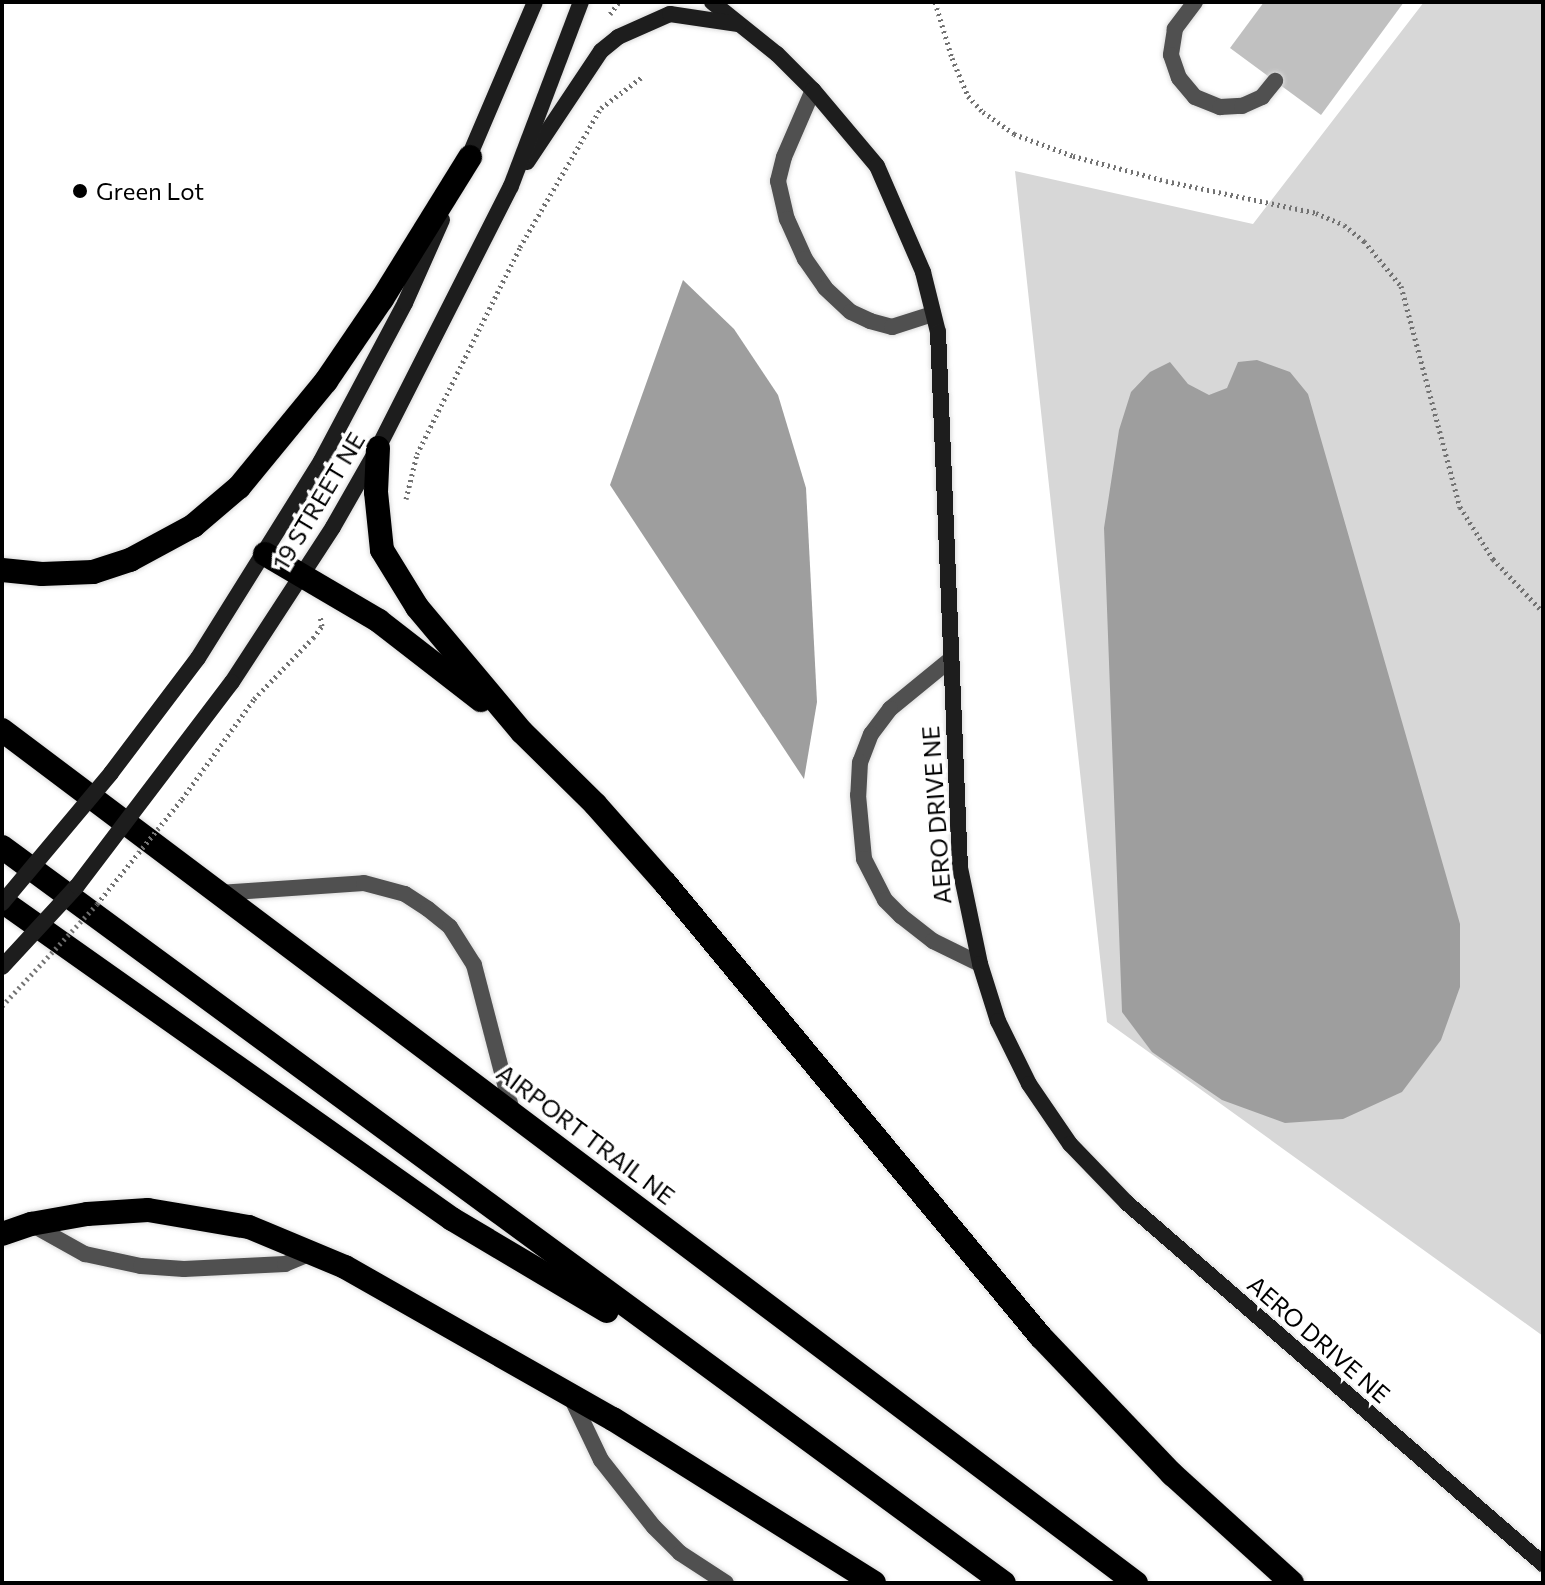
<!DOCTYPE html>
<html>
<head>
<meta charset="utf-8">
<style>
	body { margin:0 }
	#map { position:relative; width:1545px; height:1585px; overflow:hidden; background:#fff; font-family:Commissioner,sans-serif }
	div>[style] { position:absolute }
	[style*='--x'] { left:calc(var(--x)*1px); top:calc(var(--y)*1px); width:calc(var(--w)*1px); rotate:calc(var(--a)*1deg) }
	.green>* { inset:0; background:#d7d7d7 }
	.water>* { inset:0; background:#9e9e9e }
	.building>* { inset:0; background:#c0c0c0 }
	.path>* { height:5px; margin-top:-2.5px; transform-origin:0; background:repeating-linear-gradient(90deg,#727272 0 2px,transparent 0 6px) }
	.roads { filter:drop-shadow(0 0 2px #dbdbdb) drop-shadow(0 0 2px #dbdbdb) }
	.lane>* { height:16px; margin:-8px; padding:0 8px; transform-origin:8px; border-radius:8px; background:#505050 }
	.secondary>* { height:16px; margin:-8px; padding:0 8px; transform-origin:8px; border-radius:8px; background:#1d1d1d }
	.highway>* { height:24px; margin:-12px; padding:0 12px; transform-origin:12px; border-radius:12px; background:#000 }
	.path-bridge>* { height:5px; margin-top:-2.5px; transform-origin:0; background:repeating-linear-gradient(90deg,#727272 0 2px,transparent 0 6px) }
	.secondary-bridge>* { height:16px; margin:-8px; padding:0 8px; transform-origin:8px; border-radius:8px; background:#1d1d1d }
	.dots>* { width:22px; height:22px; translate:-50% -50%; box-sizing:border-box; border:4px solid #fff; border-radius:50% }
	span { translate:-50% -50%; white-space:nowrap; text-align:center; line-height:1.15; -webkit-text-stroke:7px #fff; paint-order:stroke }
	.poi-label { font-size:24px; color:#000 }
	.left { translate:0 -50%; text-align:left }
	.street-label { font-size:24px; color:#000 }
	.frame { position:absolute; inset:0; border:4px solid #000; pointer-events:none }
</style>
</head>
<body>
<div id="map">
	<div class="green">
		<i style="clip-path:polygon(1424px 2px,1543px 2px,1543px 1336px,1107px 1022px,1015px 171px,1253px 224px)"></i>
	</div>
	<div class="water">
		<i style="clip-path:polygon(683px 280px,734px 329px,778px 395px,806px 488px,817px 702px,804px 779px,610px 485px)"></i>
		<i style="clip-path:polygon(1257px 360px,1290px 372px,1308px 394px,1460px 924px,1460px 987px,1441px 1040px,1402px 1092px,1343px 1119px,1285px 1123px,1222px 1100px,1152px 1052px,1122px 1012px,1104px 528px,1119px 430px,1131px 392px,1150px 372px,1170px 362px,1188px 384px,1209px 395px,1227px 388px,1238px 362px)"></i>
	</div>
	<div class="building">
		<i style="clip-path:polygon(1264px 2px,1404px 2px,1321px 115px,1230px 48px)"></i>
	</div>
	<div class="path">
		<i style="--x:935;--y:2;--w:59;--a:73.1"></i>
		<i style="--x:952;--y:58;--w:41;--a:67.2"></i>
		<i style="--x:968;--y:96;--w:22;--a:47"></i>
		<i style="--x:983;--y:112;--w:38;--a:35"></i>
		<i style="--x:1014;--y:134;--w:63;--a:20.4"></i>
		<i style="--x:1073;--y:156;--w:96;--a:15"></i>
		<i style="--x:1166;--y:181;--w:153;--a:12"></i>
		<i style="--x:1316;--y:213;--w:30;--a:23"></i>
		<i style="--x:1344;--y:225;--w:26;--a:39"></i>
		<i style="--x:1364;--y:241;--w:58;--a:50.6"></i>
		<i style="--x:1401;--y:286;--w:229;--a:75.1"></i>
		<i style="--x:1460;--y:507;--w:62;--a:57.6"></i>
		<i style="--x:1493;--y:559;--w:73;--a:46.7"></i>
		<i style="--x:610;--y:14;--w:15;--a:-53"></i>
		<i style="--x:406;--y:499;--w:46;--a:-76.3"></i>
		<i style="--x:417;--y:454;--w:231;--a:-63.5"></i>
		<i style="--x:520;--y:247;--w:161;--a:-59.8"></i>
		<i style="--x:601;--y:108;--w:51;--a:-37.1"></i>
		<i style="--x:254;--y:699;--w:85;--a:-46"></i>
		<i style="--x:313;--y:638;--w:15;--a:-53"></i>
		<i style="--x:322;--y:626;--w:10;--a:-101"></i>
	</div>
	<div class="roads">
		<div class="lane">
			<i style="--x:1195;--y:2;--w:34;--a:127"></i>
			<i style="--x:1175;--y:29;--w:26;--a:99"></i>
			<i style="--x:1171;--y:55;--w:24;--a:71"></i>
			<i style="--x:1179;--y:78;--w:25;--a:50"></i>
			<i style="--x:1195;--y:97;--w:27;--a:22"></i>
			<i style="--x:1220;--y:107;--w:22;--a:-3"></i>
			<i style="--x:1242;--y:106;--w:22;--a:-24"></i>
			<i style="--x:1262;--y:97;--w:21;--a:-51"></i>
			<i style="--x:813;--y:90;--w:73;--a:113.4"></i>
			<i style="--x:784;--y:157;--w:25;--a:104"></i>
			<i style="--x:778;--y:181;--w:39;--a:77"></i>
			<i style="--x:787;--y:219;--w:44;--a:65.8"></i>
			<i style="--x:805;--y:259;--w:35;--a:55"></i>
			<i style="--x:825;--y:288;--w:35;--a:43"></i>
			<i style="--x:851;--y:312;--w:21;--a:25"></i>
			<i style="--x:870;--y:321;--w:23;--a:15"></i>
			<i style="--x:892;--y:327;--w:43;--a:-17.6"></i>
			<i style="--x:951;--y:659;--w:79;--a:140.7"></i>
			<i style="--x:890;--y:709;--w:31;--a:127"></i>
			<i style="--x:871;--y:734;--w:30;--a:111"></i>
			<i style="--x:860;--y:762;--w:33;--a:93"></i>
			<i style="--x:858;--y:795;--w:64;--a:84.6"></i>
			<i style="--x:864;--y:859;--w:46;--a:62.9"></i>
			<i style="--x:885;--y:900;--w:23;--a:45"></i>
			<i style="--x:901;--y:916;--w:41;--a:38"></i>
			<i style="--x:933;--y:941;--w:52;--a:26.1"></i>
			<i style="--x:219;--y:893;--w:145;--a:-3.9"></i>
			<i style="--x:364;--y:883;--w:42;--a:15"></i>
			<i style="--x:405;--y:894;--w:27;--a:33"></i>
			<i style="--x:428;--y:909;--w:28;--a:39"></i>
			<i style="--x:450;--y:927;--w:45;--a:57.7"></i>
			<i style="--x:474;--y:965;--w:155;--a:75.4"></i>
			<i style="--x:31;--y:1224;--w:62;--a:29.1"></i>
			<i style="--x:85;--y:1254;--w:57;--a:12.1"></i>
			<i style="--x:141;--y:1266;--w:43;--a:4"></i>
			<i style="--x:184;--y:1269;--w:101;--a:-2.8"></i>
			<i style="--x:285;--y:1264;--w:28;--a:-23"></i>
			<i style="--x:570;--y:1395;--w:72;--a:64.5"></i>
			<i style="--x:601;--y:1460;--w:85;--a:51.7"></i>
			<i style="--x:654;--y:1527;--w:37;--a:45"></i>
			<i style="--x:680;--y:1553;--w:55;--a:33.1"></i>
		</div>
		<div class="secondary">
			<i style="--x:712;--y:2;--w:83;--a:38.7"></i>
			<i style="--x:777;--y:54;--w:51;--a:45"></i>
			<i style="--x:813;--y:90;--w:99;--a:49.9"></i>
			<i style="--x:877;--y:166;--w:116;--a:66.5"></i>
			<i style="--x:923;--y:272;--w:62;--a:76"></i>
			<i style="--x:938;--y:332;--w:536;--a:87.65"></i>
			<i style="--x:960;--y:868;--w:98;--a:78.2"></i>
			<i style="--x:980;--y:964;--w:60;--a:72.5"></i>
			<i style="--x:998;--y:1021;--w:70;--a:63.8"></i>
			<i style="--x:1029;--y:1084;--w:73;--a:55.7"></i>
			<i style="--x:1070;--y:1144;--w:82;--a:46"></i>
			<i style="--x:1127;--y:1203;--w:551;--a:40.95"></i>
			<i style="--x:527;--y:162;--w:133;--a:-56.3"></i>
			<i style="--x:601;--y:51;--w:22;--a:-39"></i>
			<i style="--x:618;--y:37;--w:57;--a:-23.9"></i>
			<i style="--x:670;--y:14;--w:69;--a:8.4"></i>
			<i style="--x:465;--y:166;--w:178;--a:-66.9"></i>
			<i style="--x:198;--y:658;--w:232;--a:-58"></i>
			<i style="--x:321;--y:461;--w:179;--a:-62"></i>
			<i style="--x:405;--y:303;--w:91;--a:-66"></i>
			<i style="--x:232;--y:682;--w:185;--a:-56.9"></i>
			<i style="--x:333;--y:527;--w:91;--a:-60.3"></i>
			<i style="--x:378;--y:448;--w:294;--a:-63.1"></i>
			<i style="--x:511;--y:186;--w:197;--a:-69.2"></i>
		</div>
		<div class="highway">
			<i style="--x:378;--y:448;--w:44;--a:92.6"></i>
			<i style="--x:376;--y:492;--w:58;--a:84.1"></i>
			<i style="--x:382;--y:550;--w:67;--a:58.4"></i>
			<i style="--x:417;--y:607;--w:163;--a:50"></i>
			<i style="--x:522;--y:732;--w:103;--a:44.6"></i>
			<i style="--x:595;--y:804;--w:106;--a:48.5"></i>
			<i style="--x:665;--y:883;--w:589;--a:50.37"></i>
			<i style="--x:1041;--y:1337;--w:190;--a:46.3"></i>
			<i style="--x:1172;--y:1474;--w:162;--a:42.2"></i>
			<i style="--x:265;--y:554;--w:132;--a:30.4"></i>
			<i style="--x:379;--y:621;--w:129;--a:37.8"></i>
			<i style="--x:2;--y:570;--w:40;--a:5.7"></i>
			<i style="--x:42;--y:574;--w:51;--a:-2.2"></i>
			<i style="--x:93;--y:572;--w:39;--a:-18"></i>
			<i style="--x:130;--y:560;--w:72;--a:-28.4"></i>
			<i style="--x:193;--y:526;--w:60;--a:-40.3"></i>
			<i style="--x:239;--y:487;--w:137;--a:-50.6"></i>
			<i style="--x:326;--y:381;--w:99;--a:-55.7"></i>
			<i style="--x:382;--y:299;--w:167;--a:-58.2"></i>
			<i style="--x:2;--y:730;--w:1419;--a:36.95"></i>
			<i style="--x:2;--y:847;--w:1243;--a:36.3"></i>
			<i style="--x:2;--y:901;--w:551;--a:35.25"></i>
			<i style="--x:452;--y:1219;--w:180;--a:30.7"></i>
			<i style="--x:2;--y:1234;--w:31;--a:-19"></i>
			<i style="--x:31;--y:1224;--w:57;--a:-10.1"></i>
			<i style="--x:87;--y:1214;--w:61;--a:-3.8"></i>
			<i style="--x:148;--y:1210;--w:102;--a:9.6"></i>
			<i style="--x:249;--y:1227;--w:104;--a:22.6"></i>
			<i style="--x:345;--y:1267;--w:308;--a:29.6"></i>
			<i style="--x:613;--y:1419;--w:308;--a:32.1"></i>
		</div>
	</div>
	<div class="path-bridge">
		<i style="--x:2;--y:1006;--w:139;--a:-47"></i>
		<i style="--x:97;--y:904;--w:135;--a:-51"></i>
		<i style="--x:182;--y:799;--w:123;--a:-54.2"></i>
	</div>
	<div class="secondary-bridge">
		<i style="--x:2;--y:903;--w:170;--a:-50"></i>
		<i style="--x:111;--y:773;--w:144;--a:-52.9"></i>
		<i style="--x:2;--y:967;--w:110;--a:-47.2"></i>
		<i style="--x:77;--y:886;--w:256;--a:-52.8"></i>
	</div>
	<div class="dots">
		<i style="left:80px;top:191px;background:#000"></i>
	</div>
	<div class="poi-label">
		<span class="left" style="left:96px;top:191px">Green Lot</span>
	</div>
	<div class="street-label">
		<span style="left:318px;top:501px;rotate:-59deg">19 STREET NE</span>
		<span style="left:936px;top:815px;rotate:-94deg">AERO DRIVE NE</span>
		<span style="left:586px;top:1134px;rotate:37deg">AIRPORT TRAIL NE</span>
		<span style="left:1319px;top:1339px;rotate:41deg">AERO DRIVE NE</span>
	</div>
	<div class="frame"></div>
</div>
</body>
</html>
